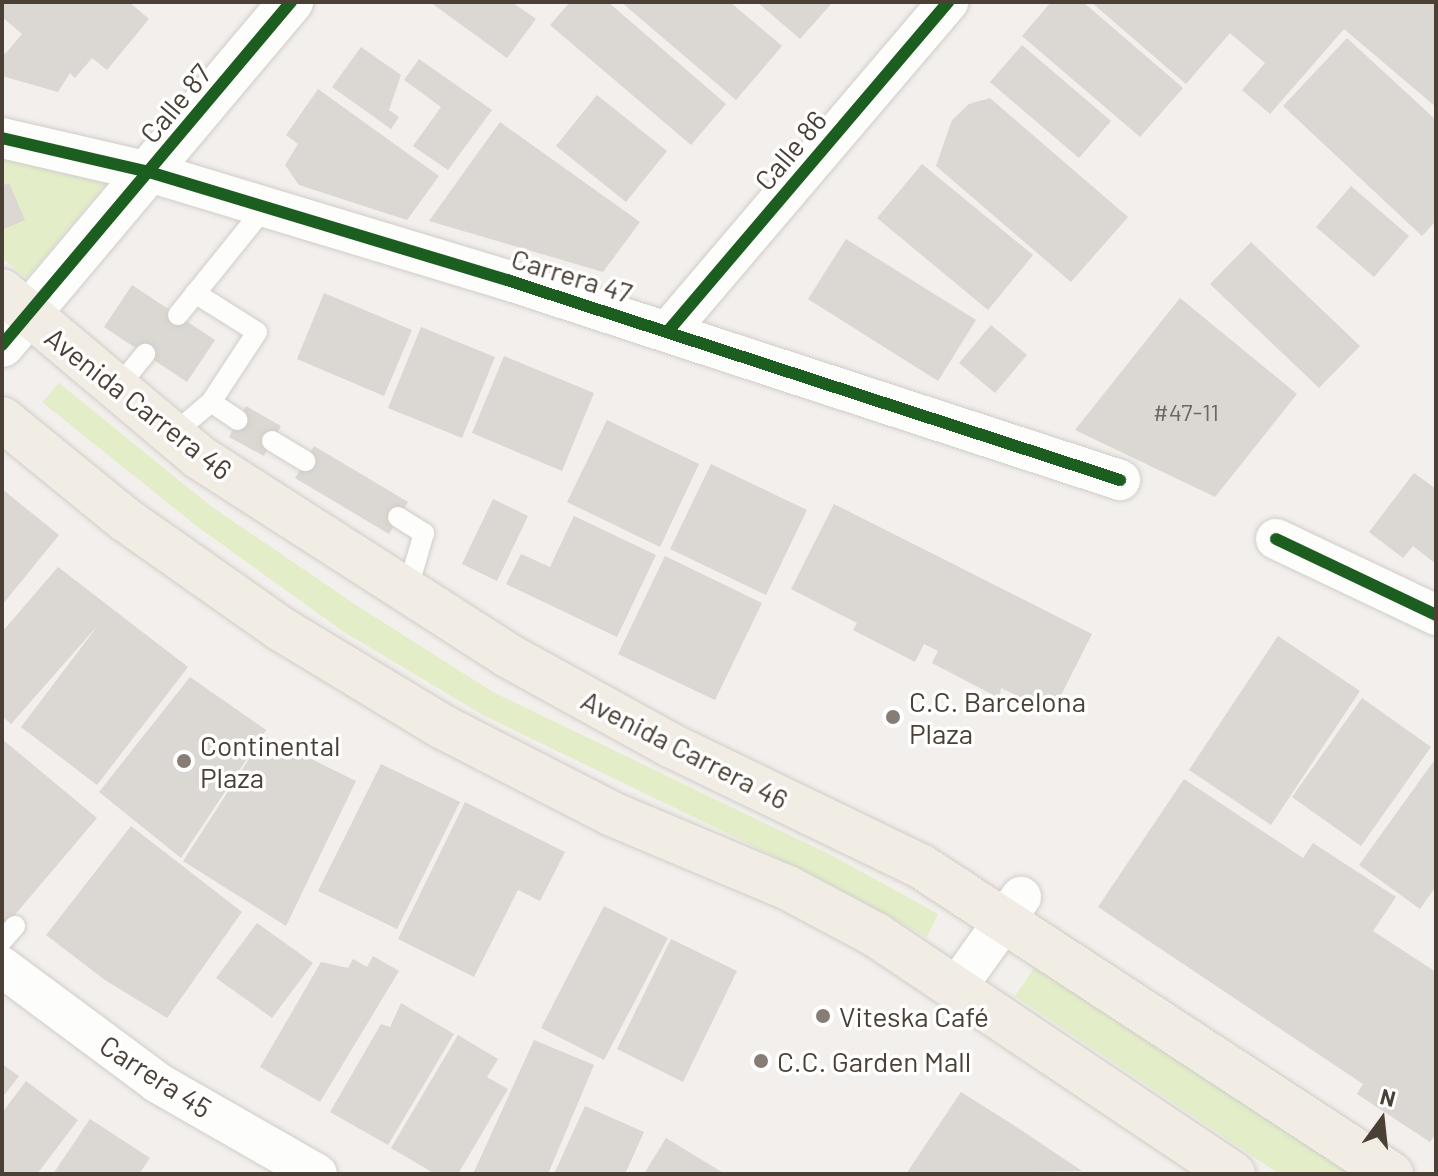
<!DOCTYPE html>
<html>
<head>
<meta charset="utf-8">
<style>
	body { margin:0 }
	#map { position:relative; width:1438px; height:1176px; overflow:hidden; background:#f2efec; font-family:Barlow,sans-serif }
	div>[style] { position:absolute }
	[style*='--x'] { left:calc(var(--x)*1px); top:calc(var(--y)*1px); width:calc(var(--w)*1px); rotate:calc(var(--a)*1deg) }
	.green>* { inset:0; background:#e3eec9 }
	.building>* { inset:0; background:#dbd7d2 }
	.roads { filter:drop-shadow(0 0 2px #d0cdc9) drop-shadow(0 0 2px #d0cdc9) }
	.service>* { height:20px; margin:-10px; padding:0 10px; transform-origin:10px; border-radius:10px; background:#fdfdfc }
	.minor>* { height:40px; margin:-20px; padding:0 20px; transform-origin:20px; border-radius:20px; background:#fdfdfc }
	.tertiary>* { height:44px; margin:-22px; padding:0 22px; transform-origin:22px; border-radius:22px; background:#fdfdfc }
	.primary>* { height:44px; margin:-22px; padding:0 22px; transform-origin:22px; border-radius:22px; background:#f1ece4 }
	.cycleway>* { height:12px; margin:-6px; padding:0 6px; transform-origin:6px; border-radius:6px; background:#1b5e20 }
	.dots>* { width:22px; height:22px; translate:-50% -50%; box-sizing:border-box; border:4px solid #fff; border-radius:50% }
	span { translate:-50% -50%; white-space:nowrap; text-align:center; line-height:1.15; -webkit-text-stroke:7px #fff; paint-order:stroke }
	.number-label { font-size:24px; color:#70675e }
	.number-label span { -webkit-text-stroke-width:0 }
	.street-label { font-size:28px; color:#4a4036 }
	.poi-label { font-size:28px; color:#4a4036 }
	.left { translate:0 -50%; text-align:left }
	.frame { position:absolute; inset:0; border:4px solid #4a4036; pointer-events:none }
	.north { position:absolute; left:1342px; top:1080px; width:80px; height:80px; -webkit-text-stroke:6px #fff; paint-order:stroke; rotate:15deg; font-size:22px; font-weight:700; line-height:32px; text-align:center; color:#4a4036 }
	.north::after { content:''; display:block; margin:auto; width:28px; height:36px; background:#4a4036; clip-path:polygon(50% 0,100% 100%,50% 72%,0 100%) }
</style>
</head>
<body>
<div id="map">
	<div class="green">
		<i style="clip-path:polygon(2px 155px,106px 184px,27px 278px,2px 258px)"></i>
		<i style="clip-path:polygon(59px 383px,212px 507px,359px 607px,493px 692px,833px 856px,938px 914px,927px 937px,819px 878px,483px 715px,344px 632px,198px 527px,42px 402px)"></i>
		<i style="clip-path:polygon(1041px 958px,1362px 1174px,1279px 1174px,1015px 996px)"></i>
	</div>
	<div class="building">
		<i style="clip-path:polygon(2px 2px,129px 2px,149px 19px,107px 70px,92px 58px,75px 78px,70px 73px,58px 92px,2px 76px,2px 52px,5px 54px,22px 34px,2px 17px)"></i>
		<i style="clip-path:polygon(430px 2px,512px 2px,536px 19px,507px 58px)"></i>
		<i style="clip-path:polygon(570px 2px,608px 2px,726px 104px,691px 145px,550px 25px)"></i>
		<i style="clip-path:polygon(621px 2px,730px 2px,782px 46px,736px 100px)"></i>
		<i style="clip-path:polygon(757px 2px,833px 2px,800px 39px)"></i>
		<i style="clip-path:polygon(1051px 2px,1083px 2px,1183px 88px,1140px 137px,1022px 36px)"></i>
		<i style="clip-path:polygon(1091px 2px,1436px 2px,1436px 107px,1344px 29px,1270px 114px,1242px 90px,1265px 63px,1230px 33px,1186px 84px)"></i>
		<i style="clip-path:polygon(1347px 38px,1436px 120px,1436px 221px,1422px 236px,1283px 106px)"></i>
		<i style="clip-path:polygon(1022px 45px,1111px 121px,1079px 158px,990px 82px)"></i>
		<i style="clip-path:polygon(361px 47px,401px 75px,389px 110px,399px 117px,391px 129px,332px 87px)"></i>
		<i style="clip-path:polygon(419px 59px,492px 110px,448px 170px,413px 146px,441px 107px,404px 80px)"></i>
		<i style="clip-path:polygon(318px 89px,439px 176px,407px 220px,299px 185px,285px 165px,298px 144px,286px 135px)"></i>
		<i style="clip-path:polygon(597px 95px,667px 151px,626px 202px,556px 146px)"></i>
		<i style="clip-path:polygon(990px 98px,1128px 217px,1071px 282px,936px 166px,952px 120px,969px 104px)"></i>
		<i style="clip-path:polygon(500px 122px,640px 222px,603px 272px,429px 221px)"></i>
		<i style="clip-path:polygon(922px 164px,1033px 255px,988px 310px,877px 218px)"></i>
		<i style="clip-path:polygon(9px 183px,25px 220px,2px 230px,2px 186px)"></i>
		<i style="clip-path:polygon(1351px 186px,1409px 236px,1374px 277px,1316px 227px)"></i>
		<i style="clip-path:polygon(846px 239px,976px 320px,938px 381px,808px 299px)"></i>
		<i style="clip-path:polygon(1251px 242px,1360px 346px,1319px 388px,1210px 284px)"></i>
		<i style="clip-path:polygon(132px 285px,215px 340px,187px 382px,104px 327px)"></i>
		<i style="clip-path:polygon(324px 293px,412px 330px,384px 396px,297px 359px)"></i>
		<i style="clip-path:polygon(1180px 298px,1297px 394px,1215px 497px,1075px 430px)"></i>
		<i style="clip-path:polygon(991px 325px,1027px 355px,995px 393px,959px 363px)"></i>
		<i style="clip-path:polygon(421px 327px,495px 357px,462px 438px,388px 408px)"></i>
		<i style="clip-path:polygon(504px 356px,594px 393px,562px 471px,472px 433px)"></i>
		<i style="clip-path:polygon(246px 406px,281px 426px,264px 456px,229px 437px)"></i>
		<i style="clip-path:polygon(607px 420px,699px 464px,660px 547px,567px 502px)"></i>
		<i style="clip-path:polygon(314px 446px,408px 502px,389px 534px,295px 478px)"></i>
		<i style="clip-path:polygon(711px 464px,807px 510px,766px 595px,670px 549px)"></i>
		<i style="clip-path:polygon(1414px 473px,1436px 489px,1436px 564px,1413px 546px,1403px 558px,1369px 532px)"></i>
		<i style="clip-path:polygon(2px 489px,59px 535px,2px 605px)"></i>
		<i style="clip-path:polygon(493px 499px,528px 516px,497px 581px,462px 564px)"></i>
		<i style="clip-path:polygon(834px 504px,1092px 634px,1052px 713px,1001px 688px,999px 698px,932px 663px,938px 651px,924px 644px,915px 662px,853px 630px,857px 623px,791px 589px)"></i>
		<i style="clip-path:polygon(574px 516px,656px 555px,617px 637px,506px 584px,521px 554px,550px 567px)"></i>
		<i style="clip-path:polygon(665px 556px,762px 603px,715px 700px,618px 654px)"></i>
		<i style="clip-path:polygon(58px 567px,188px 667px,97px 785px,21px 727px,99px 624px,11px 724px,2px 716px,2px 632px)"></i>
		<i style="clip-path:polygon(1278px 636px,1360px 691px,1271px 825px,1189px 770px)"></i>
		<i style="clip-path:polygon(190px 677px,266px 730px,181px 858px,99px 792px)"></i>
		<i style="clip-path:polygon(1362px 698px,1431px 747px,1361px 846px,1292px 797px)"></i>
		<i style="clip-path:polygon(264px 736px,356px 781px,286px 926px,183px 861px)"></i>
		<i style="clip-path:polygon(2px 739px,97px 818px,2px 930px)"></i>
		<i style="clip-path:polygon(1436px 758px,1436px 886px,1420px 909px,1359px 865px)"></i>
		<i style="clip-path:polygon(381px 764px,460px 802px,397px 929px,318px 891px)"></i>
		<i style="clip-path:polygon(1184px 779px,1303px 858px,1313px 843px,1396px 897px,1373px 931px,1436px 972px,1436px 1134px,1430px 1142px,1357px 1094px,1363px 1084px,1098px 907px)"></i>
		<i style="clip-path:polygon(465px 802px,565px 852px,540px 901px,518px 890px,474px 977px,398px 939px)"></i>
		<i style="clip-path:polygon(131px 826px,242px 912px,167px 1018px,105px 980px,46px 935px)"></i>
		<i style="clip-path:polygon(604px 906px,668px 938px,604px 1060px,541px 1028px)"></i>
		<i style="clip-path:polygon(257px 923px,313px 963px,272px 1018px,216px 978px)"></i>
		<i style="clip-path:polygon(671px 939px,737px 971px,683px 1082px,617px 1049px)"></i>
		<i style="clip-path:polygon(373px 956px,399px 971px,320px 1102px,260px 1067px,321px 962px,348px 968px,353px 959px,367px 967px)"></i>
		<i style="clip-path:polygon(401px 1003px,454px 1034px,388px 1145px,330px 1112px,381px 1024px,390px 1027px)"></i>
		<i style="clip-path:polygon(458px 1035px,498px 1059px,487px 1077px,508px 1089px,458px 1174px,435px 1174px,391px 1148px)"></i>
		<i style="clip-path:polygon(534px 1040px,594px 1065px,548px 1174px,473px 1174px)"></i>
		<i style="clip-path:polygon(2px 1064px,19px 1076px,2px 1098px)"></i>
		<i style="clip-path:polygon(26px 1081px,78px 1120px,37px 1174px,2px 1174px,2px 1113px)"></i>
		<i style="clip-path:polygon(961px 1092px,1018px 1128px,1082px 1171px,906px 1174px)"></i>
		<i style="clip-path:polygon(585px 1106px,644px 1132px,625px 1174px,554px 1174px)"></i>
		<i style="clip-path:polygon(90px 1119px,150px 1158px,139px 1174px,53px 1174px)"></i>
		<i style="clip-path:polygon(666px 1138px,725px 1174px,644px 1174px)"></i>
	</div>
	<div class="roads">
		<div class="service">
			<i style="--x:195;--y:293;--w:73;--a:32.2"></i>
			<i style="--x:257;--y:332;--w:84;--a:123.3"></i>
			<i style="--x:178;--y:315;--w:139;--a:-51.1"></i>
			<i style="--x:115;--y:391;--w:48;--a:-51"></i>
			<i style="--x:171;--y:436;--w:52;--a:-40.4"></i>
			<i style="--x:211;--y:402;--w:32;--a:34"></i>
			<i style="--x:272;--y:441;--w:39;--a:31"></i>
			<i style="--x:398;--y:517;--w:31;--a:32"></i>
			<i style="--x:424;--y:533;--w:60;--a:106.3"></i>
			<i style="--x:2;--y:941;--w:20;--a:-49"></i>
		</div>
		<div class="minor">
			<i style="--x:2;--y:138;--w:151;--a:13"></i>
			<i style="--x:149;--y:172;--w:374;--a:16.8"></i>
			<i style="--x:507;--y:280;--w:645;--a:18.07"></i>
			<i style="--x:669;--y:330;--w:431;--a:-49.6"></i>
			<i style="--x:1276;--y:539;--w:177;--a:25.4"></i>
			<i style="--x:2;--y:967;--w:194;--a:36.6"></i>
			<i style="--x:158;--y:1083;--w:183;--a:29.8"></i>
			<i style="--x:956;--y:988;--w:112;--a:-54.5"></i>
		</div>
		<div class="tertiary">
			<i style="--x:2;--y:345;--w:449;--a:-49.9"></i>
		</div>
		<div class="primary">
			<i style="--x:2;--y:291;--w:258;--a:40.1"></i>
			<i style="--x:199;--y:457;--w:366;--a:32.7"></i>
			<i style="--x:507;--y:655;--w:188;--a:28.9"></i>
			<i style="--x:672;--y:746;--w:278;--a:25.8"></i>
			<i style="--x:922;--y:867;--w:561;--a:33.21"></i>
			<i style="--x:2;--y:419;--w:160;--a:39.2"></i>
			<i style="--x:126;--y:520;--w:189;--a:35.1"></i>
			<i style="--x:281;--y:629;--w:189;--a:31.2"></i>
			<i style="--x:443;--y:727;--w:190;--a:27.2"></i>
			<i style="--x:612;--y:814;--w:191;--a:22.8"></i>
			<i style="--x:788;--y:888;--w:100;--a:28.1"></i>
			<i style="--x:876;--y:935;--w:430;--a:33.8"></i>
		</div>
	</div>
	<div class="cycleway">
		<i style="--x:2;--y:138;--w:151;--a:13"></i>
		<i style="--x:149;--y:172;--w:374;--a:16.8"></i>
		<i style="--x:507;--y:280;--w:645;--a:18.07"></i>
		<i style="--x:669;--y:330;--w:431;--a:-49.6"></i>
		<i style="--x:2;--y:345;--w:449;--a:-49.9"></i>
		<i style="--x:1276;--y:539;--w:177;--a:25.4"></i>
	</div>
	<div class="dots">
		<i style="left:893px;top:717px;background:#857d76"></i>
		<i style="left:184px;top:761px;background:#857d76"></i>
		<i style="left:823px;top:1016px;background:#857d76"></i>
		<i style="left:761px;top:1061px;background:#857d76"></i>
	</div>
	<div class="number-label">
		<span style="left:1186px;top:412px">#47-11</span>
	</div>
	<div class="street-label">
		<span style="left:175px;top:103px;rotate:-50deg">Calle 87</span>
		<span style="left:790px;top:150px;rotate:-50deg">Calle 86</span>
		<span style="left:572px;top:275px;rotate:17deg">Carrera 47</span>
		<span style="left:139px;top:403px;rotate:38deg">Avenida Carrera 46</span>
		<span style="left:685px;top:749px;rotate:27deg">Avenida Carrera 46</span>
		<span style="left:156px;top:1076px;rotate:33deg">Carrera 45</span>
	</div>
	<div class="poi-label">
		<span class="left" style="left:909px;top:717px">C.C. Barcelona<br>Plaza</span>
		<span class="left" style="left:200px;top:761px">Continental<br>Plaza</span>
		<span class="left" style="left:839px;top:1016px">Viteska Café</span>
		<span class="left" style="left:777px;top:1061px">C.C. Garden Mall</span>
	</div>
	<div class="frame"></div>
	<div class="north">N</div>
</div>
</body>
</html>
